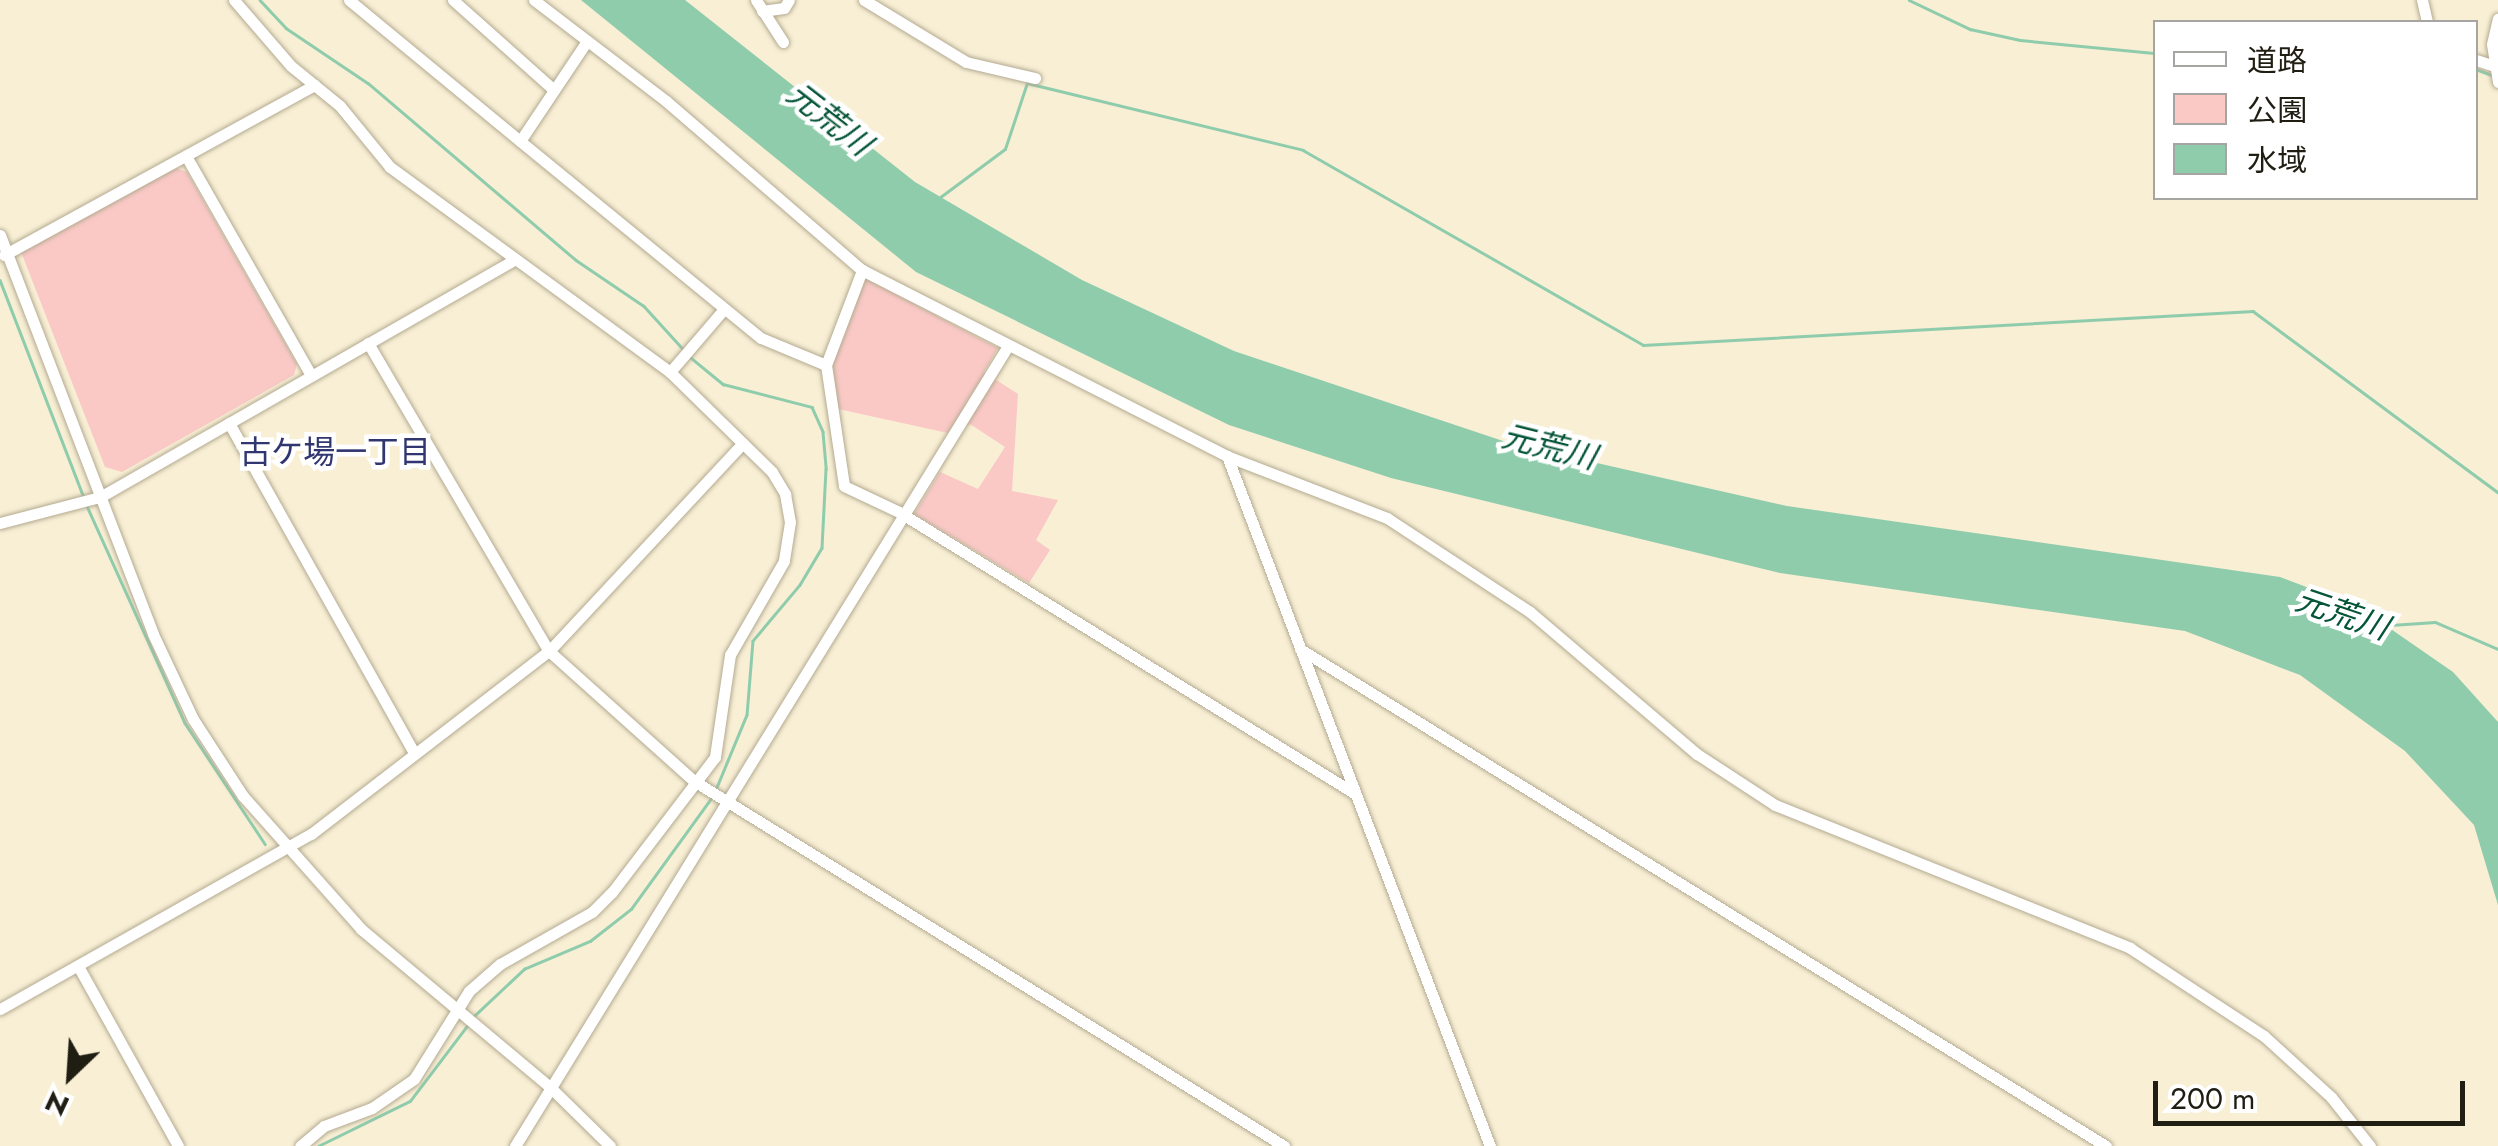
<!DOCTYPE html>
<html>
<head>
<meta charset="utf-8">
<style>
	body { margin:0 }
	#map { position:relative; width:2498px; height:1146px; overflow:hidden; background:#f8efd5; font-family:Jost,"Noto Sans JP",sans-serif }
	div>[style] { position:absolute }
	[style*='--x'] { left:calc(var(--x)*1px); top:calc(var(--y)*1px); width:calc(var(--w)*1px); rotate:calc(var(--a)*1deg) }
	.green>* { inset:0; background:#fac9c6 }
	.water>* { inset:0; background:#8fccac }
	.stream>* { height:2.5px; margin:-1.25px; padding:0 1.25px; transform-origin:1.25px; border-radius:1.25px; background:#8fccac }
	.roads { filter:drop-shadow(0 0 2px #b3aa91) drop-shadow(0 0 2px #b3aa91) }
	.minor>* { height:11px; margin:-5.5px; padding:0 5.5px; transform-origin:5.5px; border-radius:5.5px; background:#fff }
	span { translate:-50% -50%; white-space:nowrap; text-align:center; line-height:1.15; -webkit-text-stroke:9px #fff; paint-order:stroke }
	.water-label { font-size:32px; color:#055538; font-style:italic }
	.neighbourhood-label { font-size:32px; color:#313670 }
	.legend { position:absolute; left:2153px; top:20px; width:325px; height:180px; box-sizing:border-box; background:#fff; border:2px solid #a6a5a1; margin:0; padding:12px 18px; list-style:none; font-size:30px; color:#201d13 }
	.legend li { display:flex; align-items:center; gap:20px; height:50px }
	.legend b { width:50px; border:2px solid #a6a5a1 }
	.north { position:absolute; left:20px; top:1026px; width:100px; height:100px; -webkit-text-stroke:8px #fff; paint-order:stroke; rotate:205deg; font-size:28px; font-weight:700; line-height:40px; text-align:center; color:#201d13 }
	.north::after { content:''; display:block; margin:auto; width:35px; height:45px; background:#201d13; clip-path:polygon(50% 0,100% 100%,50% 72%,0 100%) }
	.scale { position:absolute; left:2153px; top:1081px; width:312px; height:45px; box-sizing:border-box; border:5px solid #201d13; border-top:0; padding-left:12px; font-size:30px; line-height:35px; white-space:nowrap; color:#201d13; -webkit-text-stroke:8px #fff; paint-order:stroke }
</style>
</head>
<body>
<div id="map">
	<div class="green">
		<i style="clip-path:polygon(176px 168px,187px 172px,297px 364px,294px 375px,122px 472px,105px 467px,21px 252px)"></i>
		<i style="clip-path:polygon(863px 277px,998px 348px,984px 372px,1018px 394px,1012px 491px,1058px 500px,1036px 540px,1050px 550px,1029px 583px,914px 514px,940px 472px,978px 489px,1005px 447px,970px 424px,948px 433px,838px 409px,832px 360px)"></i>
	</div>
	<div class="water">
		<i style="clip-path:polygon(581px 0,685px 0,915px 182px,1082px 280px,1234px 351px,1509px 443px,1787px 506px,2280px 577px,2359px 607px,2453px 672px,2498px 722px,2498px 905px,2474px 825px,2405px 751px,2300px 675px,2185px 631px,1780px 573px,1391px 478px,1229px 425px,916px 272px)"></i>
	</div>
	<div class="stream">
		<i style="--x:260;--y:0;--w:38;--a:47"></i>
		<i style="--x:286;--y:28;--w:99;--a:33.9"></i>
		<i style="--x:368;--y:83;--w:273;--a:40.4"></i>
		<i style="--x:576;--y:260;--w:82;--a:34.1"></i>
		<i style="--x:644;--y:306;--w:61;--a:47.7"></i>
		<i style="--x:1909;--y:0;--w:68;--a:25.4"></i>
		<i style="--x:1970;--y:29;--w:51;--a:12.4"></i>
		<i style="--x:2020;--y:40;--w:137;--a:5.5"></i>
		<i style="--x:2476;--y:69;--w:17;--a:21"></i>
		<i style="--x:939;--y:198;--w:82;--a:-36.6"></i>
		<i style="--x:1005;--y:149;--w:70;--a:-71.6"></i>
		<i style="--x:1027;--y:83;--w:284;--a:13.6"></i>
		<i style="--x:1303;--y:150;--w:392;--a:29.8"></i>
		<i style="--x:1643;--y:345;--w:611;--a:-3.19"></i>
		<i style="--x:2253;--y:311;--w:305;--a:36.5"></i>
		<i style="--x:0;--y:280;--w:234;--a:68.9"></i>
		<i style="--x:690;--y:357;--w:43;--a:39.3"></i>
		<i style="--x:723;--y:384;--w:92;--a:14.5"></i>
		<i style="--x:812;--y:407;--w:27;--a:66"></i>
		<i style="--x:823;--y:432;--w:37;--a:85"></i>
		<i style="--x:826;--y:469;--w:79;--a:92.9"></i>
		<i style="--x:822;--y:548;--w:43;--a:120.7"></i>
		<i style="--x:800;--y:585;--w:73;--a:130"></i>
		<i style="--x:753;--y:641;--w:74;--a:94.6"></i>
		<i style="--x:747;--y:715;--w:81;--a:112.5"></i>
		<i style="--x:87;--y:506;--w:238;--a:65.7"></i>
		<i style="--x:185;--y:723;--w:145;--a:56.5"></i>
		<i style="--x:2391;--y:625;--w:44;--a:-3.9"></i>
		<i style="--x:2435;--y:622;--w:69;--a:23.2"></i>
		<i style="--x:474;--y:1016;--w:69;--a:-43.2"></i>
		<i style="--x:524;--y:969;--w:72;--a:-23"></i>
		<i style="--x:590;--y:941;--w:52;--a:-38"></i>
		<i style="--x:631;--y:909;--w:138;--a:-54.1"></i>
		<i style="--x:318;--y:1146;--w:102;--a:-26.1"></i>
		<i style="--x:410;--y:1101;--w:94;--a:-52.8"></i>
	</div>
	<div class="roads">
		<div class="minor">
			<i style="--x:234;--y:0;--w:87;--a:49.2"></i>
			<i style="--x:291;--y:66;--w:63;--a:39.2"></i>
			<i style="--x:340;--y:106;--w:79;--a:50.7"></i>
			<i style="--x:390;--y:167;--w:347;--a:36.2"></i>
			<i style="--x:670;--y:372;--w:143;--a:44.4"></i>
			<i style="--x:772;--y:472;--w:26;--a:59"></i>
			<i style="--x:785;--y:494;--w:28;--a:80"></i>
			<i style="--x:790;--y:522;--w:39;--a:99"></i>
			<i style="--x:784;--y:561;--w:108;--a:119.9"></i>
			<i style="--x:730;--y:655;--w:103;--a:98.4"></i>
			<i style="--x:715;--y:757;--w:170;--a:127.3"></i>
			<i style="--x:612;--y:892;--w:28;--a:135"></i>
			<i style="--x:592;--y:912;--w:106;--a:150.5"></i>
			<i style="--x:500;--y:964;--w:41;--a:138.9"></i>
			<i style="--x:469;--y:991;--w:104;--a:122"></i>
			<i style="--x:414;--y:1079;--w:51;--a:145.4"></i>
			<i style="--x:372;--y:1108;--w:51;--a:159.4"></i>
			<i style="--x:324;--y:1126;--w:31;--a:140"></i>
			<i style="--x:349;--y:0;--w:222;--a:39.5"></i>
			<i style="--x:453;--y:0;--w:135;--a:41.7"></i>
			<i style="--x:534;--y:0;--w:166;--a:37.4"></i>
			<i style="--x:666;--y:101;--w:259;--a:40.8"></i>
			<i style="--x:862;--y:270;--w:410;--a:27"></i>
			<i style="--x:1227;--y:456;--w:172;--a:21.2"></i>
			<i style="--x:1387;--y:518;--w:171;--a:33.3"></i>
			<i style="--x:1530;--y:612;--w:219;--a:40.4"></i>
			<i style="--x:1697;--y:754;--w:93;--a:33.2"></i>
			<i style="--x:1775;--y:805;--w:383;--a:21.9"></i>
			<i style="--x:2130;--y:948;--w:160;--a:33.3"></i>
			<i style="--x:2264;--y:1036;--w:91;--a:42.3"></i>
			<i style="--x:2331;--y:1097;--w:63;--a:51.5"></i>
			<i style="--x:756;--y:0;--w:50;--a:57.3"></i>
			<i style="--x:864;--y:0;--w:119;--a:31.3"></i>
			<i style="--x:966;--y:62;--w:71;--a:13.1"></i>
			<i style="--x:2422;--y:0;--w:23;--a:77"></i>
			<i style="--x:762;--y:11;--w:22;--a:-8"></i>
			<i style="--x:784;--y:8;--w:9;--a:-58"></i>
			<i style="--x:587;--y:41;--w:120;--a:123.8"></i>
			<i style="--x:520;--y:141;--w:311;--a:39.3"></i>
			<i style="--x:761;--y:338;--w:70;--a:22.6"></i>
			<i style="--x:826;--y:365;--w:122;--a:81.5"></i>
			<i style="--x:844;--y:486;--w:61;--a:25.3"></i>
			<i style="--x:899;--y:512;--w:535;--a:31.7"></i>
			<i style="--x:2476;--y:60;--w:22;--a:18"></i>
			<i style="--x:2498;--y:82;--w:38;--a:-99"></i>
			<i style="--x:2492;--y:44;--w:26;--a:-77"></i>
			<i style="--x:186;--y:156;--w:252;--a:60.3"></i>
			<i style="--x:0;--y:235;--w:427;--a:69"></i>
			<i style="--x:153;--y:634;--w:94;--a:64.8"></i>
			<i style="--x:193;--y:719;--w:92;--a:57"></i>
			<i style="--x:243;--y:796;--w:178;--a:48.4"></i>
			<i style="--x:361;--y:929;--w:248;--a:39.9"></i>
			<i style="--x:551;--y:1088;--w:83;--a:44.5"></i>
			<i style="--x:4;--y:255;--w:354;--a:-28.7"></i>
			<i style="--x:368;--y:343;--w:357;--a:59.6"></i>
			<i style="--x:549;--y:651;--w:195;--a:41.9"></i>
			<i style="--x:694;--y:781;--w:694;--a:31.74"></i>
			<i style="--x:826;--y:365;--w:102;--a:-69.2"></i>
			<i style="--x:670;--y:372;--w:83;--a:-49.4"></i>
			<i style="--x:229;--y:423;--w:378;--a:60.7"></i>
			<i style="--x:1227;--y:456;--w:738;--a:69.14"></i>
			<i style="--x:0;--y:523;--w:103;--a:-14.6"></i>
			<i style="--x:100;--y:497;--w:477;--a:-29.8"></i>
			<i style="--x:1300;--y:649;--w:947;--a:31.66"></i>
			<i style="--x:78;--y:966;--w:206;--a:60.9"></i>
			<i style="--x:0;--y:1009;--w:357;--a:-29.4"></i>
			<i style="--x:311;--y:834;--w:300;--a:-37.6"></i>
			<i style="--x:549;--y:651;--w:284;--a:-47"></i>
			<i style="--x:515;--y:1146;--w:940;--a:-58.36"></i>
		</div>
	</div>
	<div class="water-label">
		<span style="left:829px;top:119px;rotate:38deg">元荒川</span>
		<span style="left:1549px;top:447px;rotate:14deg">元荒川</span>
		<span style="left:2342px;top:614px;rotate:19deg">元荒川</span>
	</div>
	<div class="neighbourhood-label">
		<span style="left:335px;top:452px">古ケ場一丁目</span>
	</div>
	<ul class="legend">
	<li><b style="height:12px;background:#fff"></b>道路</li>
	<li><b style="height:28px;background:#fac9c6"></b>公園</li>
	<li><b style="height:28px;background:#8fccac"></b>水域</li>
	</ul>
	<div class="north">N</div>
	<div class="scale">200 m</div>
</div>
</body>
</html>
